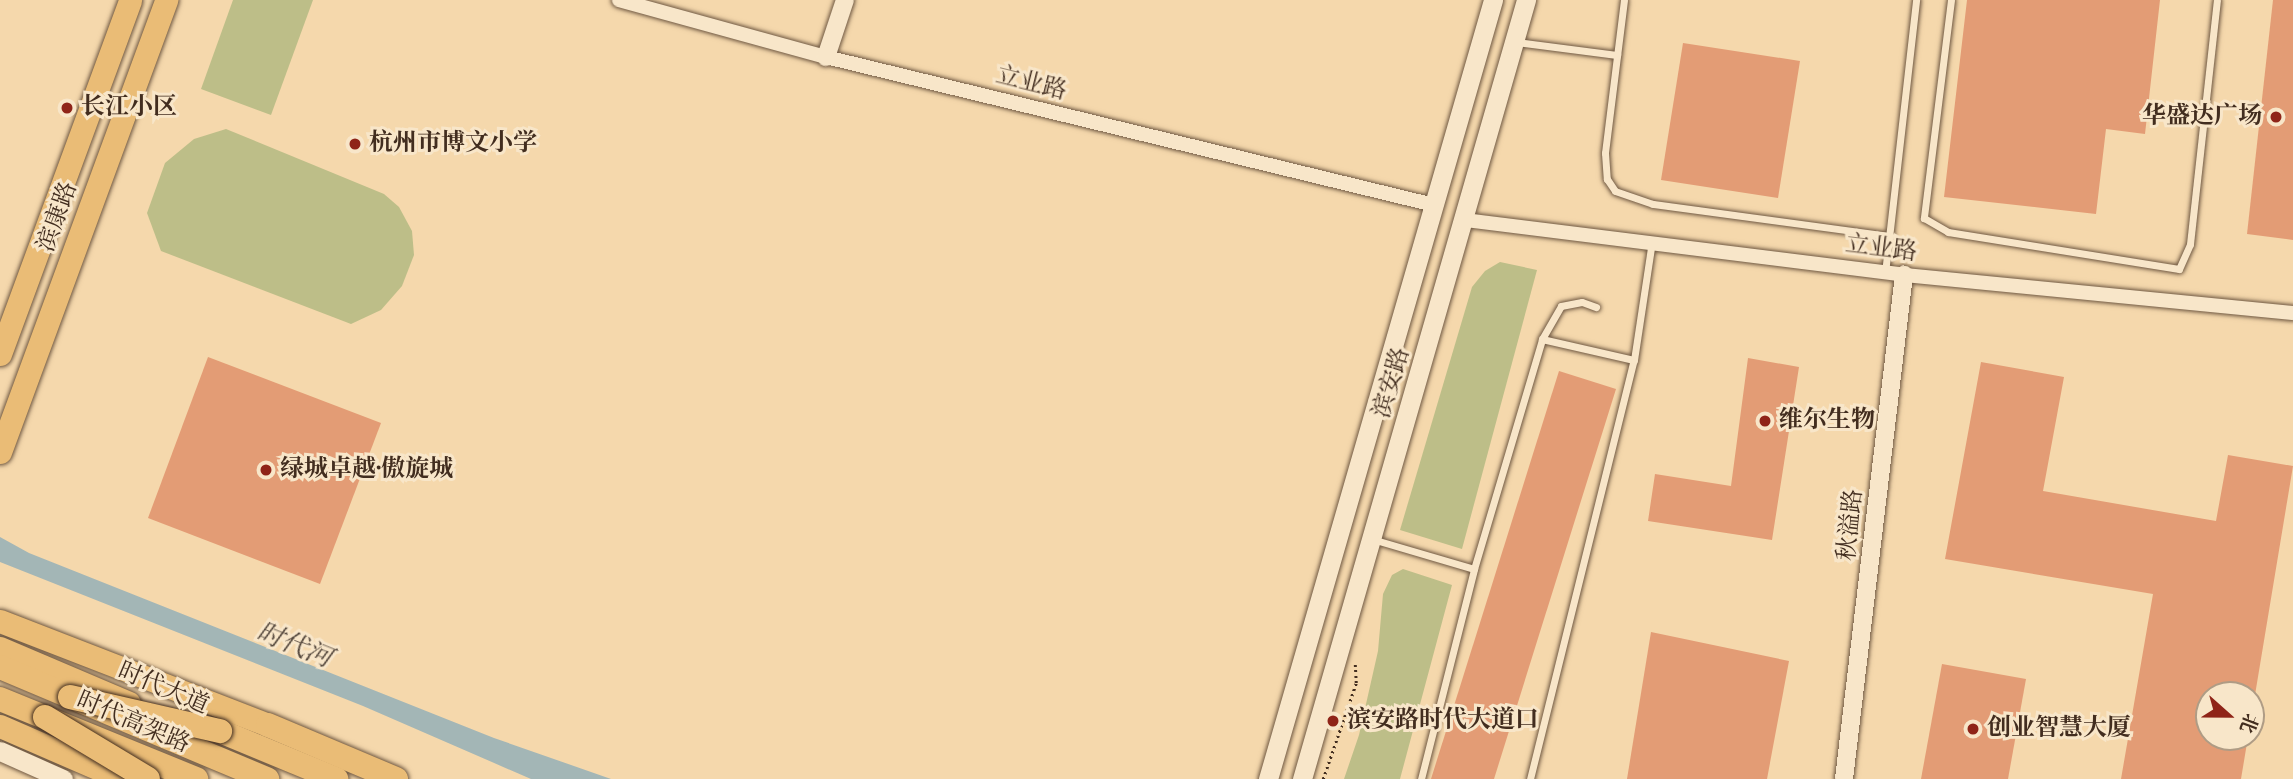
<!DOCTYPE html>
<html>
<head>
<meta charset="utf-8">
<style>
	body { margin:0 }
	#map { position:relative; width:2293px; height:779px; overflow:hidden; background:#f5d8ac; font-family:"IM FELL English","Noto Serif SC",serif }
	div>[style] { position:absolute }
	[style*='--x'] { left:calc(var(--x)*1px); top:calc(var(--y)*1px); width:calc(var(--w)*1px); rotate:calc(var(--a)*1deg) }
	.green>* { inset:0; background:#bdbe88 }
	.water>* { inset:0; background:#a3b6b6 }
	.building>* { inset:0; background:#e39c75 }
	.path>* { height:2.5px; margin-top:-1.25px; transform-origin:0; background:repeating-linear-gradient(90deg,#422d1f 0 2px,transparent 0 5.5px) }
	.roads { filter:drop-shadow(0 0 2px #6f5842) drop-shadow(0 0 2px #6f5842) }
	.service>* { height:7px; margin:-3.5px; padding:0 3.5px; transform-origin:3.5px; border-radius:3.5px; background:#f8e6c9 }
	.minor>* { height:14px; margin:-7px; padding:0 7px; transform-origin:7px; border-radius:7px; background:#f8e6c9 }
	.tertiary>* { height:18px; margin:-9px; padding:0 9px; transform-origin:9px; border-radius:9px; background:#f8e6c9 }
	.secondary>* { height:19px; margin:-9.5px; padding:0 9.5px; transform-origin:9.5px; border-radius:9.5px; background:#f8e6c9 }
	.primary>* { height:23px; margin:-11.5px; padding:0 11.5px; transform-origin:11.5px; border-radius:11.5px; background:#eabc76 }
	.trunk>* { height:24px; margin:-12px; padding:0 12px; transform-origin:12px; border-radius:12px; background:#eabc76 }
	.bridges { filter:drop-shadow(0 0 2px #422d1f) drop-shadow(0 0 2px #422d1f) }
	.trunk-bridge>* { height:24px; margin:-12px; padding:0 12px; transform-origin:12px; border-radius:12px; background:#eabc76 }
	.dots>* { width:19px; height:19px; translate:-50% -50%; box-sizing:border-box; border:4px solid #f8e6c9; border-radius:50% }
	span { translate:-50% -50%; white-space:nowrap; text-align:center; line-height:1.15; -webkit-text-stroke:6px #f8e6c9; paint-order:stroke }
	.street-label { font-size:24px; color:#422d1f }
	.poi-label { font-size:24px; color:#422d1f; font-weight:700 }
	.left { translate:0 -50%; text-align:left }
	.right { translate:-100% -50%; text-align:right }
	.water-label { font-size:26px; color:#55483d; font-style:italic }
	.north { position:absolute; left:2195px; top:681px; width:70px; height:70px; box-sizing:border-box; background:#f8e6c9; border:2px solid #af9c85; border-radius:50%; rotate:111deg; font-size:19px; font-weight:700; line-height:28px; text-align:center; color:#422d1f }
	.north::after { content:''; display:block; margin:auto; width:24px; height:32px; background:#8f2418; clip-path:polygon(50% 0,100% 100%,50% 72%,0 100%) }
</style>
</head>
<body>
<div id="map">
	<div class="green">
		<i style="clip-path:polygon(233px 0,313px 0,271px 115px,201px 89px)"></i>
		<i style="clip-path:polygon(226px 129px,384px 194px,399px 207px,412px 231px,414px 255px,402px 286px,381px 310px,351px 324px,161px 251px,147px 213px,165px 163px,194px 139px)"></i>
		<i style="clip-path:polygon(1500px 262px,1537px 270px,1462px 549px,1400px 530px,1472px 287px,1485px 271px)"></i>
		<i style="clip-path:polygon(1403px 569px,1452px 585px,1400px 779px,1344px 779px,1359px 735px,1378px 651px,1383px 594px,1392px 575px)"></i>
	</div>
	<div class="water">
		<i style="clip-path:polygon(0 537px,29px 553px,494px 738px,611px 779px,531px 779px,363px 706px,0 562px)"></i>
	</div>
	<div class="building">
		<i style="clip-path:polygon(1967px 0,2160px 0,2145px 134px,2106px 129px,2096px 214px,1944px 197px)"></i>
		<i style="clip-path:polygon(2273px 0,2293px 0,2293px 240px,2247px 234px)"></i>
		<i style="clip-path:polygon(1683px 43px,1800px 61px,1778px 198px,1661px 180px)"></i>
		<i style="clip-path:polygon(208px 357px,381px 423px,320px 584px,148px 518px)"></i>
		<i style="clip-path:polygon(1748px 358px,1799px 367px,1772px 540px,1648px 521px,1655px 474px,1731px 486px)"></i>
		<i style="clip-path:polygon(1981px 362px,2064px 377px,2043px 491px,2216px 521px,2228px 455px,2293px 466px,2252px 713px,2251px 695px,2209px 695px,2209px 737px,2248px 737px,2241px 779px,2121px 779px,2153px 594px,1945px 559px)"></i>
		<i style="clip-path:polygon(1559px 371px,1616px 389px,1494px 779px,1431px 779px)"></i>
		<i style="clip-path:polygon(1651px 632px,1789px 661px,1767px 779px,1627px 779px)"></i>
		<i style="clip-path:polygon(1942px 664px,2026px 679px,2008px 779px,1921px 779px)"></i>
	</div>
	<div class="path">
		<i style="--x:1323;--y:779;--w:102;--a:-71"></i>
		<i style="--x:1356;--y:683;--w:20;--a:-93"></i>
	</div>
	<div class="roads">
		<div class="service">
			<i style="--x:1624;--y:0;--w:154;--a:97.1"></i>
			<i style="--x:1605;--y:153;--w:26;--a:86"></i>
			<i style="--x:1607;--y:179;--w:14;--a:56"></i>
			<i style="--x:1615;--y:191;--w:40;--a:18.9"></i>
			<i style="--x:1653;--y:204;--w:240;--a:7.7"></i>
			<i style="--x:1951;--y:0;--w:220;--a:97.1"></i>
			<i style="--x:1924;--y:218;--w:28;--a:30"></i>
			<i style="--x:1948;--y:232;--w:234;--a:9.1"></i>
			<i style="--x:2179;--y:269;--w:27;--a:-66"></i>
			<i style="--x:2190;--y:244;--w:245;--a:-83.7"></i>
			<i style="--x:1516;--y:42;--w:102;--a:7.3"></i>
			<i style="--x:1885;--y:273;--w:275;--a:-83.5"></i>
			<i style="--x:1542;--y:339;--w:94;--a:12.9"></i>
			<i style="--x:1372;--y:539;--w:106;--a:16.4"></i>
			<i style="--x:1421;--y:779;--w:217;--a:-75.8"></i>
			<i style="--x:1474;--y:569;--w:240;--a:-73.5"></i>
			<i style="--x:1542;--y:339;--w:38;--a:-60"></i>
			<i style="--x:1561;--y:306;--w:21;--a:-11"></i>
			<i style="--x:1582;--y:302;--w:15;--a:20"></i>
			<i style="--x:1530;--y:779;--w:432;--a:-76.1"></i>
			<i style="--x:1634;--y:360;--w:120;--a:-81.4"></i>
		</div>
		<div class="minor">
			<i style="--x:619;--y:0;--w:215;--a:15.4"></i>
			<i style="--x:826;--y:57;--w:626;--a:13.68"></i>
			<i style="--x:1465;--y:220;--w:442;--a:7.1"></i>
			<i style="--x:1904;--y:275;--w:391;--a:5.6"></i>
		</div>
		<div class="tertiary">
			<i style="--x:826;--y:57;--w:60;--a:-71.6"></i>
			<i style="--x:1844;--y:779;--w:508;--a:-83.21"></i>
		</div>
		<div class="secondary">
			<i style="--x:0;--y:751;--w:69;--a:24"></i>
			<i style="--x:1268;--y:779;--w:811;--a:-73.89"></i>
			<i style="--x:1302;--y:779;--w:811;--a:-73.96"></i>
		</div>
		<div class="primary">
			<i style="--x:0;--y:354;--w:377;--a:-69.8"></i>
			<i style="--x:0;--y:452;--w:482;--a:-69.8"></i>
			<i style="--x:0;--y:621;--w:287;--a:21.2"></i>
			<i style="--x:0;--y:648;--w:140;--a:23.1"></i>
			<i style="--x:0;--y:726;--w:133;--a:23.5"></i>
		</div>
		<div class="trunk">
			<i style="--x:0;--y:667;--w:290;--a:22.8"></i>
			<i style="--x:0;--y:699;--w:212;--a:22.2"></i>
			<i style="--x:268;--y:725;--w:139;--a:22.9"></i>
			<i style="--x:220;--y:731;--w:126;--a:22.5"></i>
		</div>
	</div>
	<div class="bridges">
		<div class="trunk-bridge">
			<i style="--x:70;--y:697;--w:154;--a:12.8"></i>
			<i style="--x:45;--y:717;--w:120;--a:31"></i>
		</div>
	</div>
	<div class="dots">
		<i style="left:67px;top:108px;background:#8f2418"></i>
		<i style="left:2276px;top:117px;background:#8f2418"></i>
		<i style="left:355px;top:144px;background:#8f2418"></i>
		<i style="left:1765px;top:421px;background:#8f2418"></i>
		<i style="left:266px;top:470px;background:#8f2418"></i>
		<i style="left:1333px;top:721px;background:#8f2418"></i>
		<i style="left:1973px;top:729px;background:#8f2418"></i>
	</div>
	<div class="street-label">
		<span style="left:1031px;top:84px;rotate:14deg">立业路</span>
		<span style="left:58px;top:217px;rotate:-70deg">滨康路</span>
		<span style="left:1881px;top:249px;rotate:7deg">立业路</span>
		<span style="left:1392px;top:383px;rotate:-73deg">滨安路</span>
		<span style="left:1851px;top:525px;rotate:-84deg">秋溢路</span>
		<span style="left:163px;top:689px;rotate:23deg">时代大道</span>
		<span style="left:133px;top:723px;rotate:23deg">时代高架路</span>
	</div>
	<div class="poi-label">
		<span class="left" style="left:81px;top:108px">长江小区</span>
		<span class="right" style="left:2262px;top:117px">华盛达广场</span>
		<span class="left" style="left:369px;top:144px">杭州市博文小学</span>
		<span class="left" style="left:1779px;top:421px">维尔生物</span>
		<span class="left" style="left:280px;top:470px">绿城卓越·傲旋城</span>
		<span class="left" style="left:1347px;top:721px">滨安路时代大道口</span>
		<span class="left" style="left:1987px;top:729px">创业智慧大厦</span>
	</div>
	<div class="water-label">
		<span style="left:294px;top:646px;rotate:22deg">时代河</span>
	</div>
	<div class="north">北</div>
</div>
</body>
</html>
